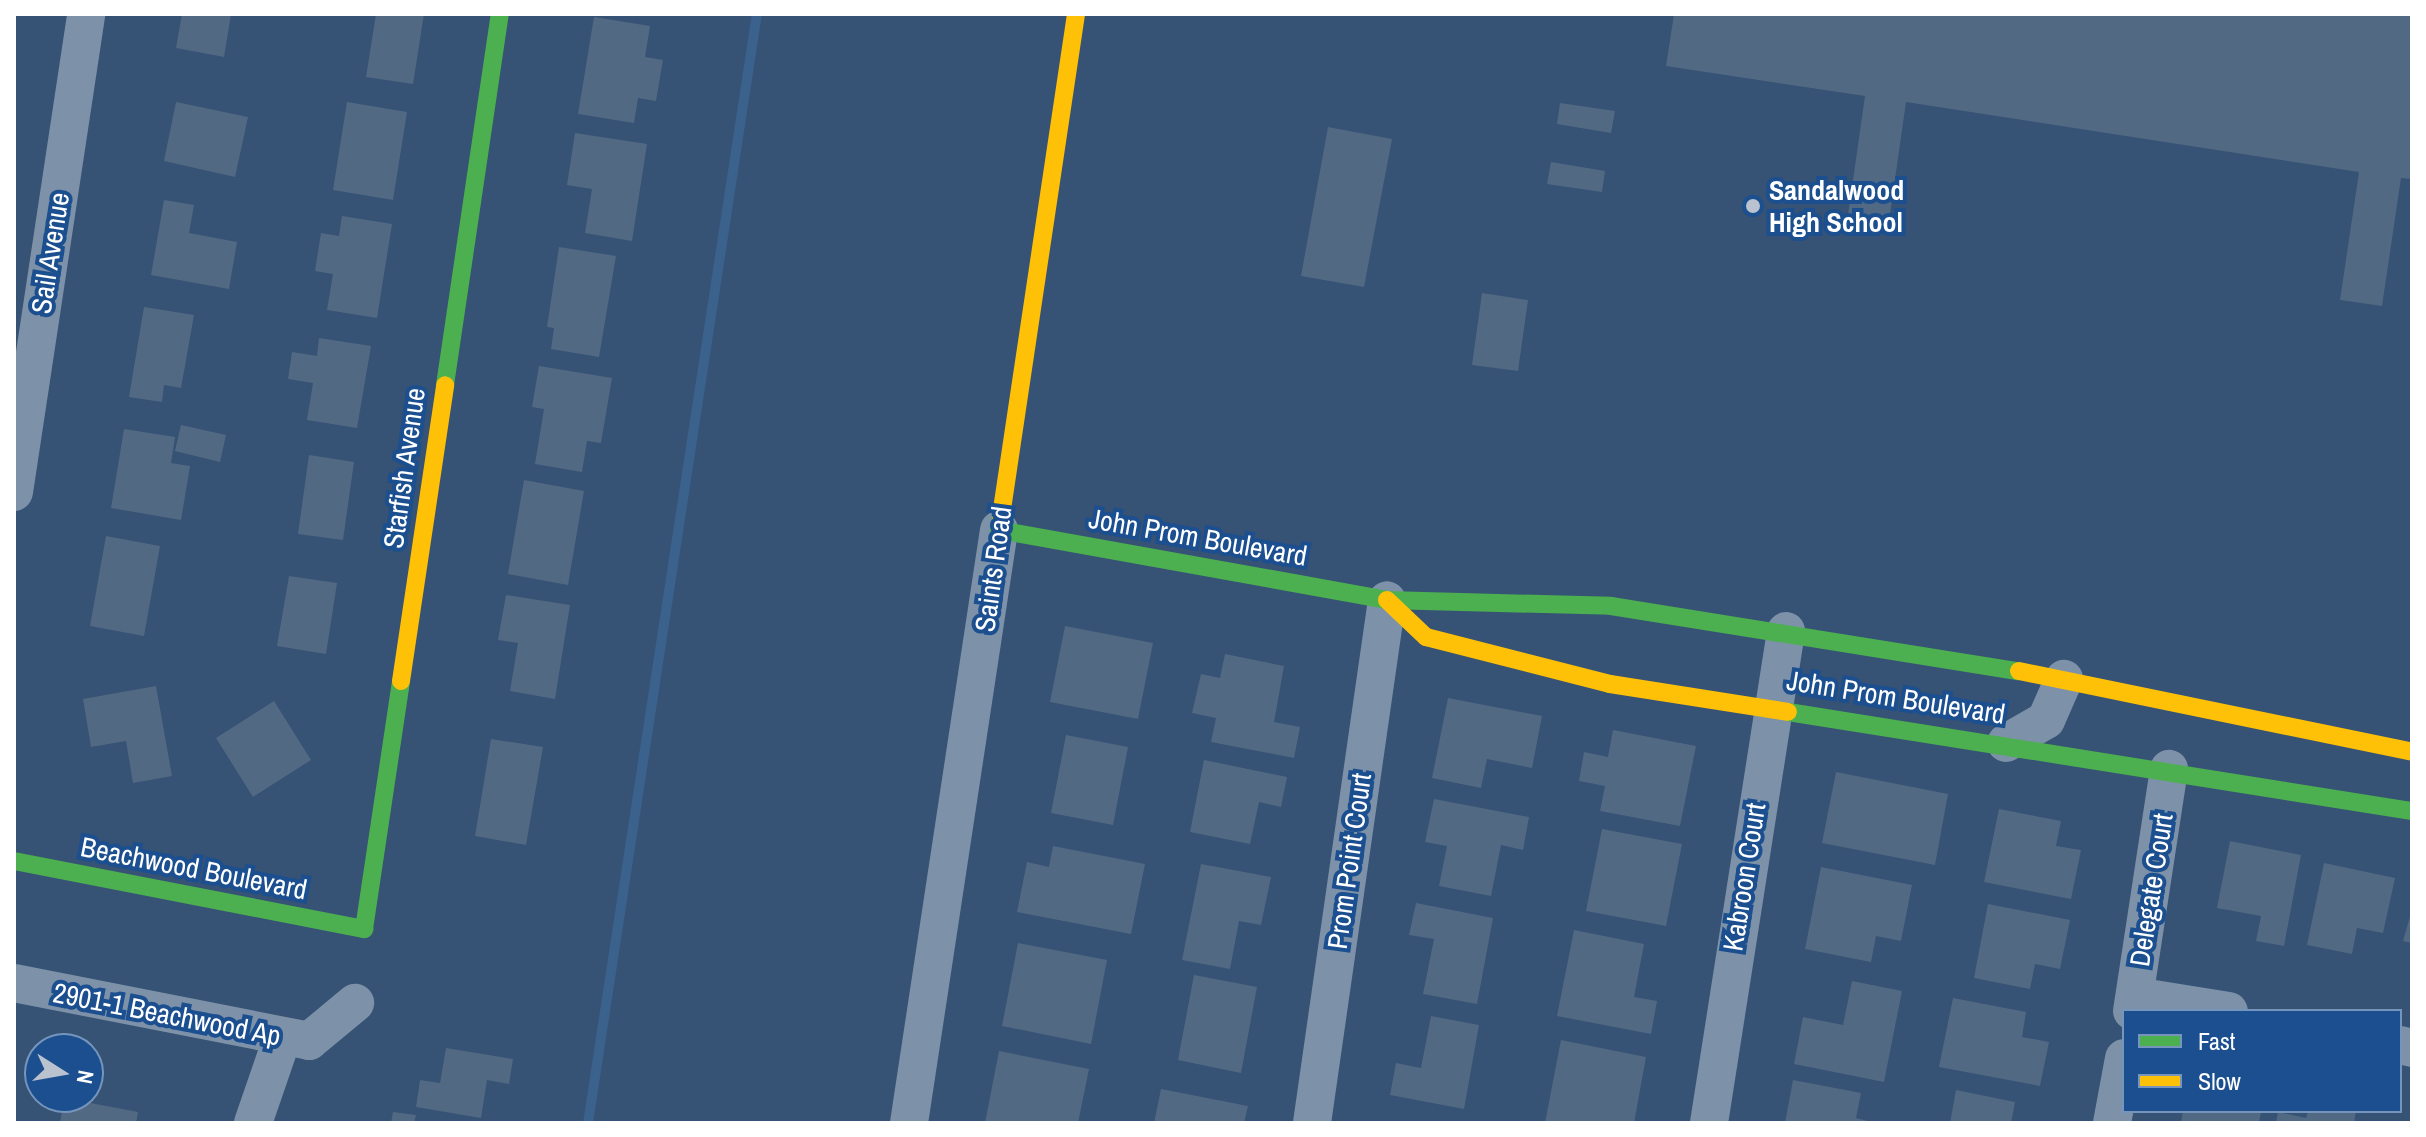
<!DOCTYPE html>
<html>
<head>
<meta charset="utf-8">
<style>
	body { margin:0 }
	#map { position:relative; width:2426px; height:1137px; overflow:hidden; background:#365274; font-family:"Archivo Narrow",sans-serif }
	div>[style] { position:absolute }
	[style*='--x'] { left:calc(var(--x)*1px); top:calc(var(--y)*1px); width:calc(var(--w)*1px); rotate:calc(var(--a)*1deg) }
	.stream>* { height:10px; margin:-5px; padding:0 5px; transform-origin:5px; border-radius:5px; background:#3b618d }
	.building>* { inset:0; background:#526984 }
	.street>* { height:38px; margin:-19px; padding:0 19px; transform-origin:19px; border-radius:19px; background:#7d92a8 }
	.fast>* { height:18px; margin:-9px; padding:0 9px; transform-origin:9px; border-radius:9px; background:#4caf50 }
	.slow>* { height:18px; margin:-9px; padding:0 9px; transform-origin:9px; border-radius:9px; background:#ffc107 }
	.dots>* { width:22px; height:22px; translate:-50% -50%; box-sizing:border-box; border:4px solid #1b4f8f; border-radius:50% }
	span { translate:-50% -50%; white-space:nowrap; text-align:center; line-height:1.15; -webkit-text-stroke:8px #1b4f8f; paint-order:stroke }
	.poi-label { font-size:28px; color:#fff; font-weight:700 }
	.left { translate:0 -50%; text-align:left }
	.street-label { font-size:28px; color:#fff }
	.frame { position:absolute; inset:0; border:16px solid #fff; pointer-events:none }
	.legend { position:absolute; left:2122px; top:1009px; width:280px; height:104px; box-sizing:border-box; background:#1b4f8f; border:2px solid #7695bc; margin:0; padding:10px 14px; list-style:none; font-size:24px; color:#fff }
	.legend li { display:flex; align-items:center; gap:16px; height:40px }
	.legend b { width:40px; border:2px solid #7695bc }
	.north { position:absolute; left:24px; top:1033px; width:80px; height:80px; box-sizing:border-box; background:#1b4f8f; border:2px solid #7695bc; border-radius:50%; rotate:101deg; font-size:22px; font-weight:700; line-height:32px; text-align:center; color:#fff }
	.north::after { content:''; display:block; margin:auto; width:28px; height:36px; background:#b9c2ce; clip-path:polygon(50% 0,100% 100%,50% 72%,0 100%) }
</style>
</head>
<body>
<div id="map">
	<div class="stream">
		<i style="--x:588;--y:1123;--w:1122;--a:-81.34"></i>
	</div>
	<div class="building">
		<i style="clip-path:polygon(182px 14px,231px 14px,224px 57px,176px 48px)"></i>
		<i style="clip-path:polygon(376px 14px,424px 14px,413px 84px,366px 77px)"></i>
		<i style="clip-path:polygon(1674px 14px,2412px 14px,2412px 179px,2401px 178px,2382px 306px,2340px 300px,2359px 172px,1906px 102px,1888px 228px,1847px 222px,1865px 96px,1666px 66px)"></i>
		<i style="clip-path:polygon(594px 17px,650px 26px,645px 57px,663px 60px,656px 101px,638px 98px,634px 123px,578px 114px)"></i>
		<i style="clip-path:polygon(176px 102px,248px 117px,235px 177px,164px 161px)"></i>
		<i style="clip-path:polygon(347px 102px,407px 112px,393px 200px,333px 190px)"></i>
		<i style="clip-path:polygon(1560px 103px,1615px 111px,1611px 133px,1557px 124px)"></i>
		<i style="clip-path:polygon(1328px 127px,1392px 139px,1364px 287px,1301px 276px)"></i>
		<i style="clip-path:polygon(575px 133px,647px 144px,632px 241px,585px 233px,592px 189px,567px 185px)"></i>
		<i style="clip-path:polygon(1551px 162px,1605px 171px,1602px 192px,1547px 184px)"></i>
		<i style="clip-path:polygon(164px 200px,194px 205px,189px 233px,237px 242px,229px 289px,151px 275px)"></i>
		<i style="clip-path:polygon(342px 216px,392px 224px,377px 318px,327px 310px,333px 274px,315px 271px,321px 233px,339px 236px)"></i>
		<i style="clip-path:polygon(559px 247px,616px 256px,599px 357px,551px 349px,554px 328px,547px 327px)"></i>
		<i style="clip-path:polygon(1482px 293px,1528px 300px,1518px 371px,1472px 365px)"></i>
		<i style="clip-path:polygon(144px 307px,194px 315px,181px 388px,164px 385px,162px 402px,129px 397px)"></i>
		<i style="clip-path:polygon(319px 338px,371px 346px,357px 428px,307px 420px,313px 383px,288px 379px,292px 352px,317px 356px)"></i>
		<i style="clip-path:polygon(539px 366px,612px 378px,601px 443px,587px 441px,582px 472px,535px 464px,544px 409px,532px 407px)"></i>
		<i style="clip-path:polygon(181px 425px,226px 435px,220px 462px,175px 451px)"></i>
		<i style="clip-path:polygon(124px 429px,175px 437px,171px 463px,190px 466px,181px 520px,111px 508px)"></i>
		<i style="clip-path:polygon(309px 455px,354px 462px,343px 540px,298px 534px)"></i>
		<i style="clip-path:polygon(524px 480px,584px 491px,568px 585px,508px 574px)"></i>
		<i style="clip-path:polygon(106px 536px,160px 546px,144px 636px,90px 626px)"></i>
		<i style="clip-path:polygon(289px 576px,337px 583px,326px 654px,277px 646px)"></i>
		<i style="clip-path:polygon(506px 595px,570px 605px,555px 699px,510px 691px,518px 643px,498px 640px)"></i>
		<i style="clip-path:polygon(1065px 626px,1153px 643px,1138px 719px,1050px 702px)"></i>
		<i style="clip-path:polygon(1225px 654px,1284px 666px,1274px 722px,1300px 727px,1294px 758px,1211px 742px,1216px 718px,1192px 713px,1201px 674px,1220px 678px)"></i>
		<i style="clip-path:polygon(156px 686px,172px 776px,133px 783px,126px 741px,91px 747px,83px 699px)"></i>
		<i style="clip-path:polygon(1448px 698px,1542px 716px,1532px 768px,1487px 759px,1481px 788px,1432px 778px)"></i>
		<i style="clip-path:polygon(274px 701px,311px 760px,253px 797px,216px 738px)"></i>
		<i style="clip-path:polygon(1613px 730px,1696px 746px,1680px 826px,1600px 811px,1605px 786px,1579px 781px,1584px 752px,1608px 757px)"></i>
		<i style="clip-path:polygon(1066px 735px,1128px 747px,1113px 825px,1051px 813px)"></i>
		<i style="clip-path:polygon(491px 739px,543px 747px,526px 845px,475px 836px)"></i>
		<i style="clip-path:polygon(1204px 760px,1287px 777px,1281px 807px,1259px 802px,1250px 844px,1190px 832px)"></i>
		<i style="clip-path:polygon(1836px 772px,1948px 794px,1935px 865px,1822px 843px)"></i>
		<i style="clip-path:polygon(1434px 799px,1529px 817px,1523px 850px,1501px 845px,1491px 896px,1439px 886px,1447px 846px,1425px 842px)"></i>
		<i style="clip-path:polygon(1999px 809px,2061px 821px,2056px 846px,2081px 850px,2071px 899px,1984px 882px)"></i>
		<i style="clip-path:polygon(1602px 829px,1682px 844px,1666px 926px,1586px 911px)"></i>
		<i style="clip-path:polygon(2230px 841px,2301px 855px,2284px 946px,2256px 941px,2261px 916px,2217px 908px)"></i>
		<i style="clip-path:polygon(1053px 846px,1145px 864px,1131px 934px,1017px 912px,1027px 862px,1049px 867px)"></i>
		<i style="clip-path:polygon(2324px 863px,2395px 878px,2383px 933px,2357px 928px,2352px 954px,2307px 945px)"></i>
		<i style="clip-path:polygon(1201px 864px,1271px 877px,1261px 925px,1239px 921px,1230px 969px,1182px 960px)"></i>
		<i style="clip-path:polygon(1821px 867px,1912px 885px,1901px 941px,1876px 936px,1871px 962px,1805px 949px)"></i>
		<i style="clip-path:polygon(1416px 903px,1493px 918px,1477px 1004px,1423px 994px,1434px 939px,1409px 935px)"></i>
		<i style="clip-path:polygon(1988px 904px,2070px 920px,2060px 969px,2035px 964px,2030px 989px,1974px 978px)"></i>
		<i style="clip-path:polygon(2411px 913px,2412px 913px,2412px 943px,2403px 941px)"></i>
		<i style="clip-path:polygon(1574px 930px,1644px 944px,1634px 997px,1657px 1001px,1651px 1034px,1557px 1016px)"></i>
		<i style="clip-path:polygon(1018px 943px,1107px 960px,1091px 1044px,1002px 1026px)"></i>
		<i style="clip-path:polygon(1194px 975px,1257px 987px,1241px 1073px,1178px 1060px)"></i>
		<i style="clip-path:polygon(1852px 981px,1902px 991px,1884px 1082px,1794px 1064px,1803px 1017px,1843px 1025px)"></i>
		<i style="clip-path:polygon(1953px 998px,2026px 1012px,2022px 1037px,2049px 1042px,2040px 1086px,1939px 1067px)"></i>
		<i style="clip-path:polygon(1431px 1016px,1479px 1025px,1464px 1109px,1390px 1095px,1396px 1063px,1421px 1068px)"></i>
		<i style="clip-path:polygon(1561px 1040px,1646px 1057px,1634px 1123px,1545px 1123px)"></i>
		<i style="clip-path:polygon(446px 1048px,513px 1059px,509px 1084px,487px 1080px,481px 1118px,416px 1107px,420px 1080px,440px 1083px)"></i>
		<i style="clip-path:polygon(999px 1051px,1089px 1069px,1078px 1123px,985px 1123px)"></i>
		<i style="clip-path:polygon(1793px 1080px,1861px 1093px,1856px 1118px,1875px 1123px,1785px 1123px)"></i>
		<i style="clip-path:polygon(1161px 1089px,1248px 1106px,1244px 1123px,1154px 1123px)"></i>
		<i style="clip-path:polygon(1956px 1090px,2015px 1102px,2011px 1123px,1950px 1123px)"></i>
		<i style="clip-path:polygon(64px 1098px,138px 1112px,136px 1123px,60px 1123px)"></i>
		<i style="clip-path:polygon(2183px 1111px,2261px 1111px,2259px 1123px,2181px 1123px)"></i>
		<i style="clip-path:polygon(2308px 1111px,2356px 1111px,2354px 1123px,2276px 1123px,2278px 1112px,2306px 1118px)"></i>
		<i style="clip-path:polygon(393px 1112px,416px 1115px,414px 1123px,391px 1123px)"></i>
	</div>
	<div class="street">
		<i style="--x:14;--y:492;--w:483;--a:-81.4"></i>
		<i style="--x:2006;--y:743;--w:46;--a:-29.9"></i>
		<i style="--x:2046;--y:720;--w:45;--a:-66.3"></i>
		<i style="--x:14;--y:983;--w:301;--a:11.1"></i>
		<i style="--x:309;--y:1041;--w:60;--a:-39.6"></i>
		<i style="--x:2135;--y:996;--w:95;--a:9.1"></i>
		<i style="--x:2132;--y:1011;--w:245;--a:-81.3"></i>
		<i style="--x:2400;--y:1045;--w:12;--a:14"></i>
		<i style="--x:253;--y:1123;--w:89;--a:-71"></i>
		<i style="--x:909;--y:1123;--w:600;--a:-81.37"></i>
		<i style="--x:1312;--y:1123;--w:528;--a:-81.84"></i>
		<i style="--x:1709;--y:1123;--w:498;--a:-81.1"></i>
		<i style="--x:2112;--y:1123;--w:66;--a:-79.5"></i>
	</div>
	<div class="fast">
		<i style="--x:445;--y:385;--w:375;--a:-81.6"></i>
		<i style="--x:1001;--y:516;--w:14;--a:98"></i>
		<i style="--x:999;--y:530;--w:394;--a:10.2"></i>
		<i style="--x:1387;--y:600;--w:224;--a:1.5"></i>
		<i style="--x:1611;--y:606;--w:413;--a:9.1"></i>
		<i style="--x:1788;--y:712;--w:632;--a:9.02"></i>
		<i style="--x:14;--y:861;--w:357;--a:11"></i>
		<i style="--x:364;--y:929;--w:251;--a:-81.5"></i>
	</div>
	<div class="slow">
		<i style="--x:1001;--y:516;--w:508;--a:-81.5"></i>
		<i style="--x:1387;--y:600;--w:54;--a:43.5"></i>
		<i style="--x:1426;--y:637;--w:190;--a:14.3"></i>
		<i style="--x:1610;--y:684;--w:180;--a:8.9"></i>
		<i style="--x:2019;--y:671;--w:401;--a:11.6"></i>
		<i style="--x:401;--y:681;--w:299;--a:-81.5"></i>
	</div>
	<div class="dots">
		<i style="left:1753px;top:206px;background:#b9c2ce"></i>
	</div>
	<div class="poi-label">
		<span class="left" style="left:1769px;top:206px">Sandalwood<br>High School</span>
	</div>
	<div class="street-label">
		<span style="left:50px;top:253px;rotate:-81deg">Sail Avenue</span>
		<span style="left:404px;top:468px;rotate:-82deg">Starfish Avenue</span>
		<span style="left:1198px;top:537px;rotate:10deg">John Prom Boulevard</span>
		<span style="left:993px;top:569px;rotate:-82deg">Saints Road</span>
		<span style="left:1896px;top:697px;rotate:9deg">John Prom Boulevard</span>
		<span style="left:1349px;top:861px;rotate:-82deg">Prom Point Court</span>
		<span style="left:194px;top:868px;rotate:11deg">Beachwood Boulevard</span>
		<span style="left:1744px;top:877px;rotate:-81deg">Kabroon Court</span>
		<span style="left:2151px;top:890px;rotate:-81deg">Delegate Court</span>
		<span style="left:167px;top:1014px;rotate:11deg">2901-1 Beachwood Ap</span>
	</div>
	<div class="frame"></div>
	<ul class="legend">
	<li><b style="height:10px;background:#4caf50"></b>Fast</li>
	<li><b style="height:10px;background:#ffc107"></b>Slow</li>
	</ul>
	<div class="north">N</div>
</div>
</body>
</html>
